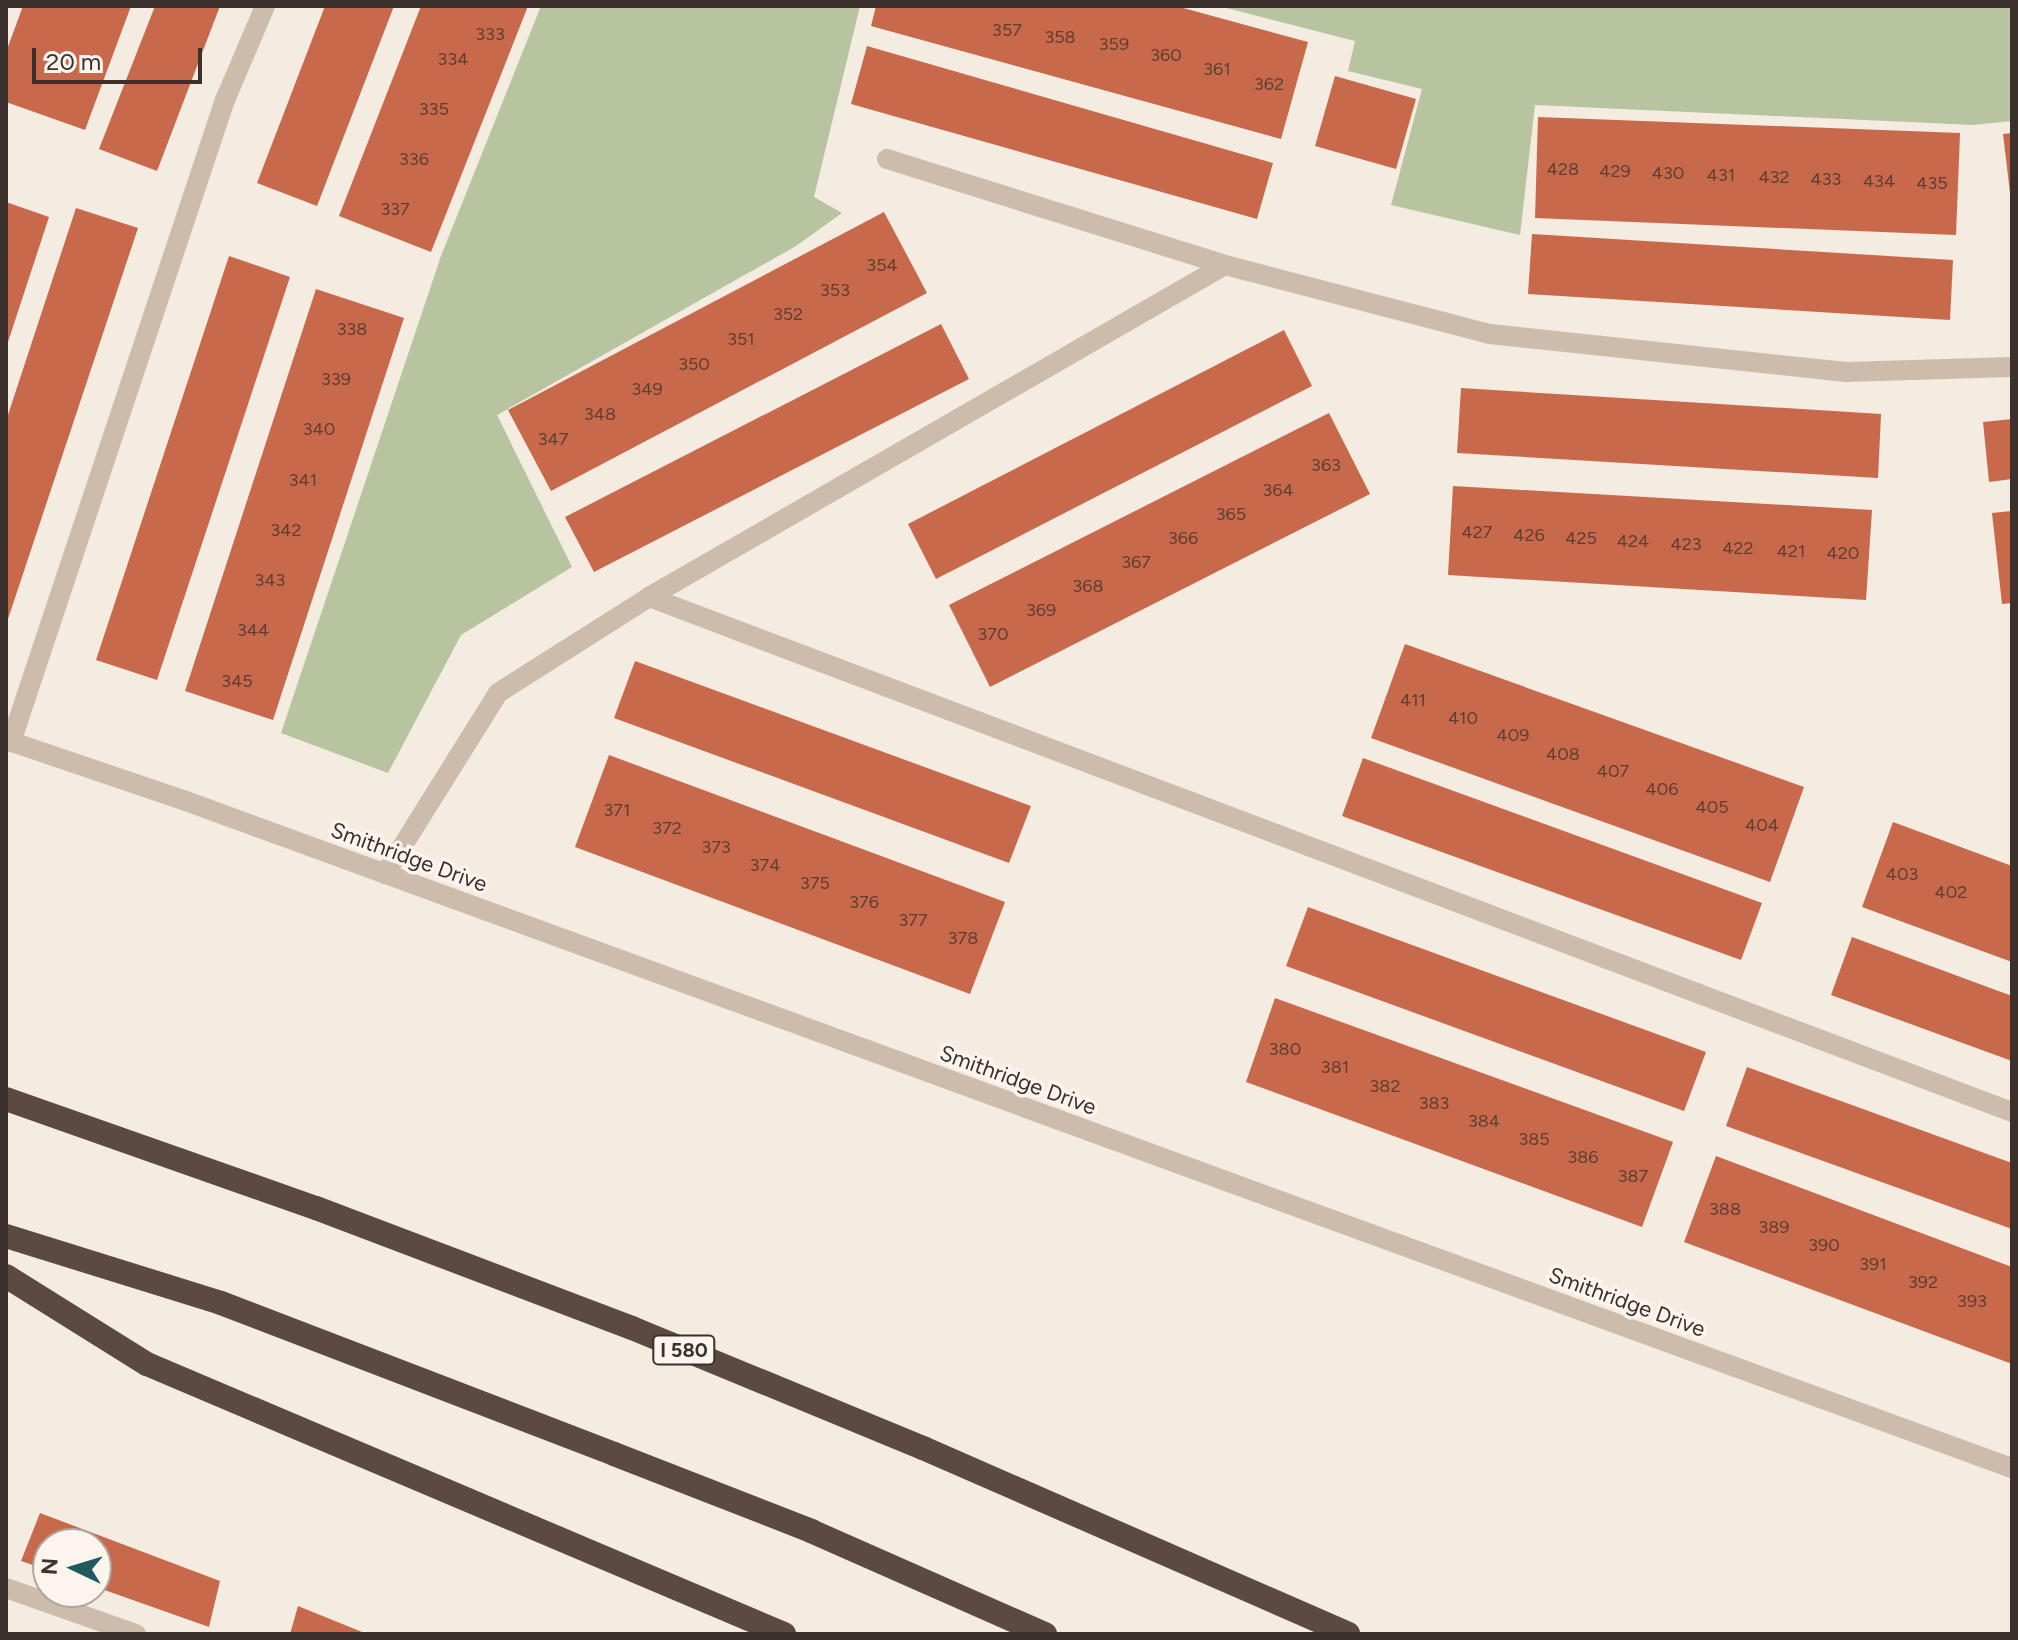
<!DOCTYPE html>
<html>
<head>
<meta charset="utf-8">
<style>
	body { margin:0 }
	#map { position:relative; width:2018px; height:1640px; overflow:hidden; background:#f4ebe1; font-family:Figtree,sans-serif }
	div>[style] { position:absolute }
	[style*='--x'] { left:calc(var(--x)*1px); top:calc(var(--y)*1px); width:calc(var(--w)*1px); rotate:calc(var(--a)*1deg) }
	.green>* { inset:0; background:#b8c4a0 }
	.building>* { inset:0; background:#c8694b }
	.minor>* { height:20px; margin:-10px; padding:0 10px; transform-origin:10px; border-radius:10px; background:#cdbbac }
	.highway>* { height:24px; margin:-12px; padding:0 12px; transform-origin:12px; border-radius:12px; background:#5c4a42 }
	span { translate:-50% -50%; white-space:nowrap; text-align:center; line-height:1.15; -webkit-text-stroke:7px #fbf5ee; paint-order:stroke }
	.number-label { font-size:18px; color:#5e3e33 }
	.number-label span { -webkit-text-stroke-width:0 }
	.shield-label span { padding:2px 6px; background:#fbf5ee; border:2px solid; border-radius:6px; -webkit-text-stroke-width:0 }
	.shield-label { font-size:20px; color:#3b302b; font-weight:700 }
	.street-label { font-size:22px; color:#3b302b }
	.frame { position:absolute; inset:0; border:8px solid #3b302b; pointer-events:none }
	.north { position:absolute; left:32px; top:1528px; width:80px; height:80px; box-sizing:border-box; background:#fbf5ee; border:2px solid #aea6a0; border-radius:50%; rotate:274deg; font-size:22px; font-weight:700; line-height:32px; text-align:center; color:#3b302b }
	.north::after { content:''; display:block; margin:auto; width:28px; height:36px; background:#1f5a5e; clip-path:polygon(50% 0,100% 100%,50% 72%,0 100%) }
	.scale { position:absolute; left:32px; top:48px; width:170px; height:36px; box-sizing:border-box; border:4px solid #3b302b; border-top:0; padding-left:10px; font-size:24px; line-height:28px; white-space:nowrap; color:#3b302b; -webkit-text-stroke:6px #fbf5ee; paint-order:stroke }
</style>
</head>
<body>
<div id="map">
	<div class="green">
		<i style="clip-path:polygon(541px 6px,860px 6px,814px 197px,842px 213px,796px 246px,497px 415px,572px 567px,461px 635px,388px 773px,281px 733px,441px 256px)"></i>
		<i style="clip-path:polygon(1219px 6px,2012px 6px,2012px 121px,1973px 125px,1535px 105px,1520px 235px,1391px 205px,1422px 89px,1348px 71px,1355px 41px)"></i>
	</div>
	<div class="building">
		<i style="clip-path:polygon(23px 6px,131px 6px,85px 130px,6px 102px,6px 52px)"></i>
		<i style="clip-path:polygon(155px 6px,220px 6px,157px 171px,99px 149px)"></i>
		<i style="clip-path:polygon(325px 6px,394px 6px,317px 206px,257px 183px)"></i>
		<i style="clip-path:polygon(421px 6px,528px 6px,431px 252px,339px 216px)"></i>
		<i style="clip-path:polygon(876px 6px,1176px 6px,1308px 42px,1281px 139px,871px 26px)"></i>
		<i style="clip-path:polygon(867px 46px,1273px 163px,1257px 219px,851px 104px)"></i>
		<i style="clip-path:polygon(1335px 76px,1416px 99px,1396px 169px,1315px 146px)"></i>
		<i style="clip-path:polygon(1538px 117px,1960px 133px,1956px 235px,1535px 218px)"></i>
		<i style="clip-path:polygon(2012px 133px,2012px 193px,2010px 193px,2003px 134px)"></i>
		<i style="clip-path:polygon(6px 202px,49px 217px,7px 345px,6px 345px)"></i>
		<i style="clip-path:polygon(76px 208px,138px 228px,6px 625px,6px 421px)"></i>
		<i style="clip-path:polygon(884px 212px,927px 293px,551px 491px,508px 410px)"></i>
		<i style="clip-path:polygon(1532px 234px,1953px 260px,1950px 320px,1528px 294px)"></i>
		<i style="clip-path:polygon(229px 256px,290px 277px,157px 680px,96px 660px)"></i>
		<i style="clip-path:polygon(316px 289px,404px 318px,273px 720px,185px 691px)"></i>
		<i style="clip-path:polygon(941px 324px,969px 379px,594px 572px,565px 517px)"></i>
		<i style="clip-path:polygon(1284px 330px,1312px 386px,936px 579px,908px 524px)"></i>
		<i style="clip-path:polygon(1461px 388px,1881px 414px,1878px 478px,1457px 453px)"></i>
		<i style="clip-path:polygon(1329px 413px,1370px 494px,990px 687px,949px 605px)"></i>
		<i style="clip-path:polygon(2012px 419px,2012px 479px,1989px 482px,1983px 422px)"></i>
		<i style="clip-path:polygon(1453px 486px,1872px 510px,1866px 600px,1448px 575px)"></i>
		<i style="clip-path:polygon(2012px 511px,2012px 603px,2002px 604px,1992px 513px)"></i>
		<i style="clip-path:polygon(1405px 644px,1804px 787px,1770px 882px,1371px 738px)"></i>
		<i style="clip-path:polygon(635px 661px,1031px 806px,1009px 863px,614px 718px)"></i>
		<i style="clip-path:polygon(609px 755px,1005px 902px,970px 994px,575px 847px)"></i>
		<i style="clip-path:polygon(1363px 758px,1762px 903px,1741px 960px,1342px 816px)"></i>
		<i style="clip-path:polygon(1893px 822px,2012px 866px,2012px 962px,1862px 907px)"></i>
		<i style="clip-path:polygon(1308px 907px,1706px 1052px,1684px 1111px,1286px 966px)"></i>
		<i style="clip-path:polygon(1852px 937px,2012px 996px,2012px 1061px,1831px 995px)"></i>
		<i style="clip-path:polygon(1275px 998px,1673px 1142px,1642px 1227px,1246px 1082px)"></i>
		<i style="clip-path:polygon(1747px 1067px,2012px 1163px,2012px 1229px,1726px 1126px)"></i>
		<i style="clip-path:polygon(1716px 1156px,2012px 1267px,2012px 1364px,1684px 1242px)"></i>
		<i style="clip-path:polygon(40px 1513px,220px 1581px,209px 1627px,96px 1587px,96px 1544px,48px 1544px,48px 1570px,21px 1561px)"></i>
		<i style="clip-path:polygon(298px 1606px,367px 1634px,290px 1634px)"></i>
	</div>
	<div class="minor">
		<i style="--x:887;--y:159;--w:354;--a:17.4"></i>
		<i style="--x:1225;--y:265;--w:274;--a:14.6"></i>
		<i style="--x:1490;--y:334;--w:358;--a:6.1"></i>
		<i style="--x:1846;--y:372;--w:166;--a:-1.7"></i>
		<i style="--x:649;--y:597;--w:1457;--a:20.7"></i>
		<i style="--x:6;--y:740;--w:190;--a:18.7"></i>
		<i style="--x:186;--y:801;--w:1944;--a:20.07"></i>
		<i style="--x:11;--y:742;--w:677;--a:-71.57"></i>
		<i style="--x:225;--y:100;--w:102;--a:-66.9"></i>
		<i style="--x:385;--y:874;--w:213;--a:-58"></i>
		<i style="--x:498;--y:693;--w:179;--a:-32.4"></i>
		<i style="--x:649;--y:597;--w:665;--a:-29.96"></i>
		<i style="--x:6;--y:1588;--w:138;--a:19.5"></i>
	</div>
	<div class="highway">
		<i style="--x:6;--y:1099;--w:329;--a:19.4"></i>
		<i style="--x:316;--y:1208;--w:338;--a:20.8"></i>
		<i style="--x:632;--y:1328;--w:315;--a:22.4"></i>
		<i style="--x:923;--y:1448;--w:464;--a:23.6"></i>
		<i style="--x:6;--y:1236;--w:225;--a:17.3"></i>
		<i style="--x:221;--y:1303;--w:421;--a:21"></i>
		<i style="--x:614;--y:1454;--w:212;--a:21.3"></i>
		<i style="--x:811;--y:1531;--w:256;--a:23.8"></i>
		<i style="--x:6;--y:1276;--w:166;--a:32"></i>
		<i style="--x:147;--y:1364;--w:692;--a:22.97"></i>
	</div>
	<div class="number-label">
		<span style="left:1007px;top:30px">357</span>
		<span style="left:490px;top:34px">333</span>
		<span style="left:1060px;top:37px">358</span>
		<span style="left:1114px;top:44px">359</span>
		<span style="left:1166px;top:55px">360</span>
		<span style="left:453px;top:59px">334</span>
		<span style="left:1217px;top:69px">361</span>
		<span style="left:1269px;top:84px">362</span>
		<span style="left:434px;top:109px">335</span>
		<span style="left:414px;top:159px">336</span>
		<span style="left:1563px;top:169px">428</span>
		<span style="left:1615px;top:171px">429</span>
		<span style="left:1668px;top:173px">430</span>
		<span style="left:1721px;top:175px">431</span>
		<span style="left:1774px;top:177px">432</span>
		<span style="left:1826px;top:179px">433</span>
		<span style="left:1879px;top:181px">434</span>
		<span style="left:1932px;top:183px">435</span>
		<span style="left:395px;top:209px">337</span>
		<span style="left:882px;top:265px">354</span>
		<span style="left:835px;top:290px">353</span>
		<span style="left:788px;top:314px">352</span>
		<span style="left:352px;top:329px">338</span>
		<span style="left:741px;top:339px">351</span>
		<span style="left:694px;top:364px">350</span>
		<span style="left:336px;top:379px">339</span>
		<span style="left:647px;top:389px">349</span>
		<span style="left:600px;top:414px">348</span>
		<span style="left:319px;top:429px">340</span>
		<span style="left:553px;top:439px">347</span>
		<span style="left:1326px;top:465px">363</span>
		<span style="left:303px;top:480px">341</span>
		<span style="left:1278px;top:490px">364</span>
		<span style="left:1231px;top:514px">365</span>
		<span style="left:286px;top:530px">342</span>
		<span style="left:1477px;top:532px">427</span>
		<span style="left:1529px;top:535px">426</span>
		<span style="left:1183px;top:538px">366</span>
		<span style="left:1581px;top:538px">425</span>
		<span style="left:1633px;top:541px">424</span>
		<span style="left:1686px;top:544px">423</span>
		<span style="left:1738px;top:548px">422</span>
		<span style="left:1791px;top:551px">421</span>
		<span style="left:1843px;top:553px">420</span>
		<span style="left:1136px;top:562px">367</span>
		<span style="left:270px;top:580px">343</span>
		<span style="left:1088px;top:586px">368</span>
		<span style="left:1041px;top:610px">369</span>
		<span style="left:253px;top:630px">344</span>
		<span style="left:993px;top:634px">370</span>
		<span style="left:237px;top:681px">345</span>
		<span style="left:1413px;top:700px">411</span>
		<span style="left:1463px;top:718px">410</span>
		<span style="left:1513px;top:735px">409</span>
		<span style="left:1563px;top:754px">408</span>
		<span style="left:1613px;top:771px">407</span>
		<span style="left:1662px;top:789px">406</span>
		<span style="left:1712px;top:807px">405</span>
		<span style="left:617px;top:810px">371</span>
		<span style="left:1762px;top:825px">404</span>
		<span style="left:667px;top:828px">372</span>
		<span style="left:716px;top:847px">373</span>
		<span style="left:765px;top:865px">374</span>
		<span style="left:1902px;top:874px">403</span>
		<span style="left:815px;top:883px">375</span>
		<span style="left:1951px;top:892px">402</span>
		<span style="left:864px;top:902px">376</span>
		<span style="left:913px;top:920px">377</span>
		<span style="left:963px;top:938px">378</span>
		<span style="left:1285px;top:1049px">380</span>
		<span style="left:1335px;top:1067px">381</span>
		<span style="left:1385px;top:1086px">382</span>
		<span style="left:1434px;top:1103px">383</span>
		<span style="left:1484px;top:1121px">384</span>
		<span style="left:1534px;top:1139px">385</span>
		<span style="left:1583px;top:1157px">386</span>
		<span style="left:1633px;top:1176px">387</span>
		<span style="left:1725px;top:1209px">388</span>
		<span style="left:1774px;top:1227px">389</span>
		<span style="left:1824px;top:1245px">390</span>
		<span style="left:1873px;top:1264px">391</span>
		<span style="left:1923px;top:1282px">392</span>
		<span style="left:1972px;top:1301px">393</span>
	</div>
	<div class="shield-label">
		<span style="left:684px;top:1350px">I 580</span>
	</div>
	<div class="street-label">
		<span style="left:409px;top:857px;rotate:20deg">Smithridge Drive</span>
		<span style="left:1018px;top:1080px;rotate:20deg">Smithridge Drive</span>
		<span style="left:1627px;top:1302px;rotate:20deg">Smithridge Drive</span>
	</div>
	<div class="frame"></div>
	<div class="north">N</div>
	<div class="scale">20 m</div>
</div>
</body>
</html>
